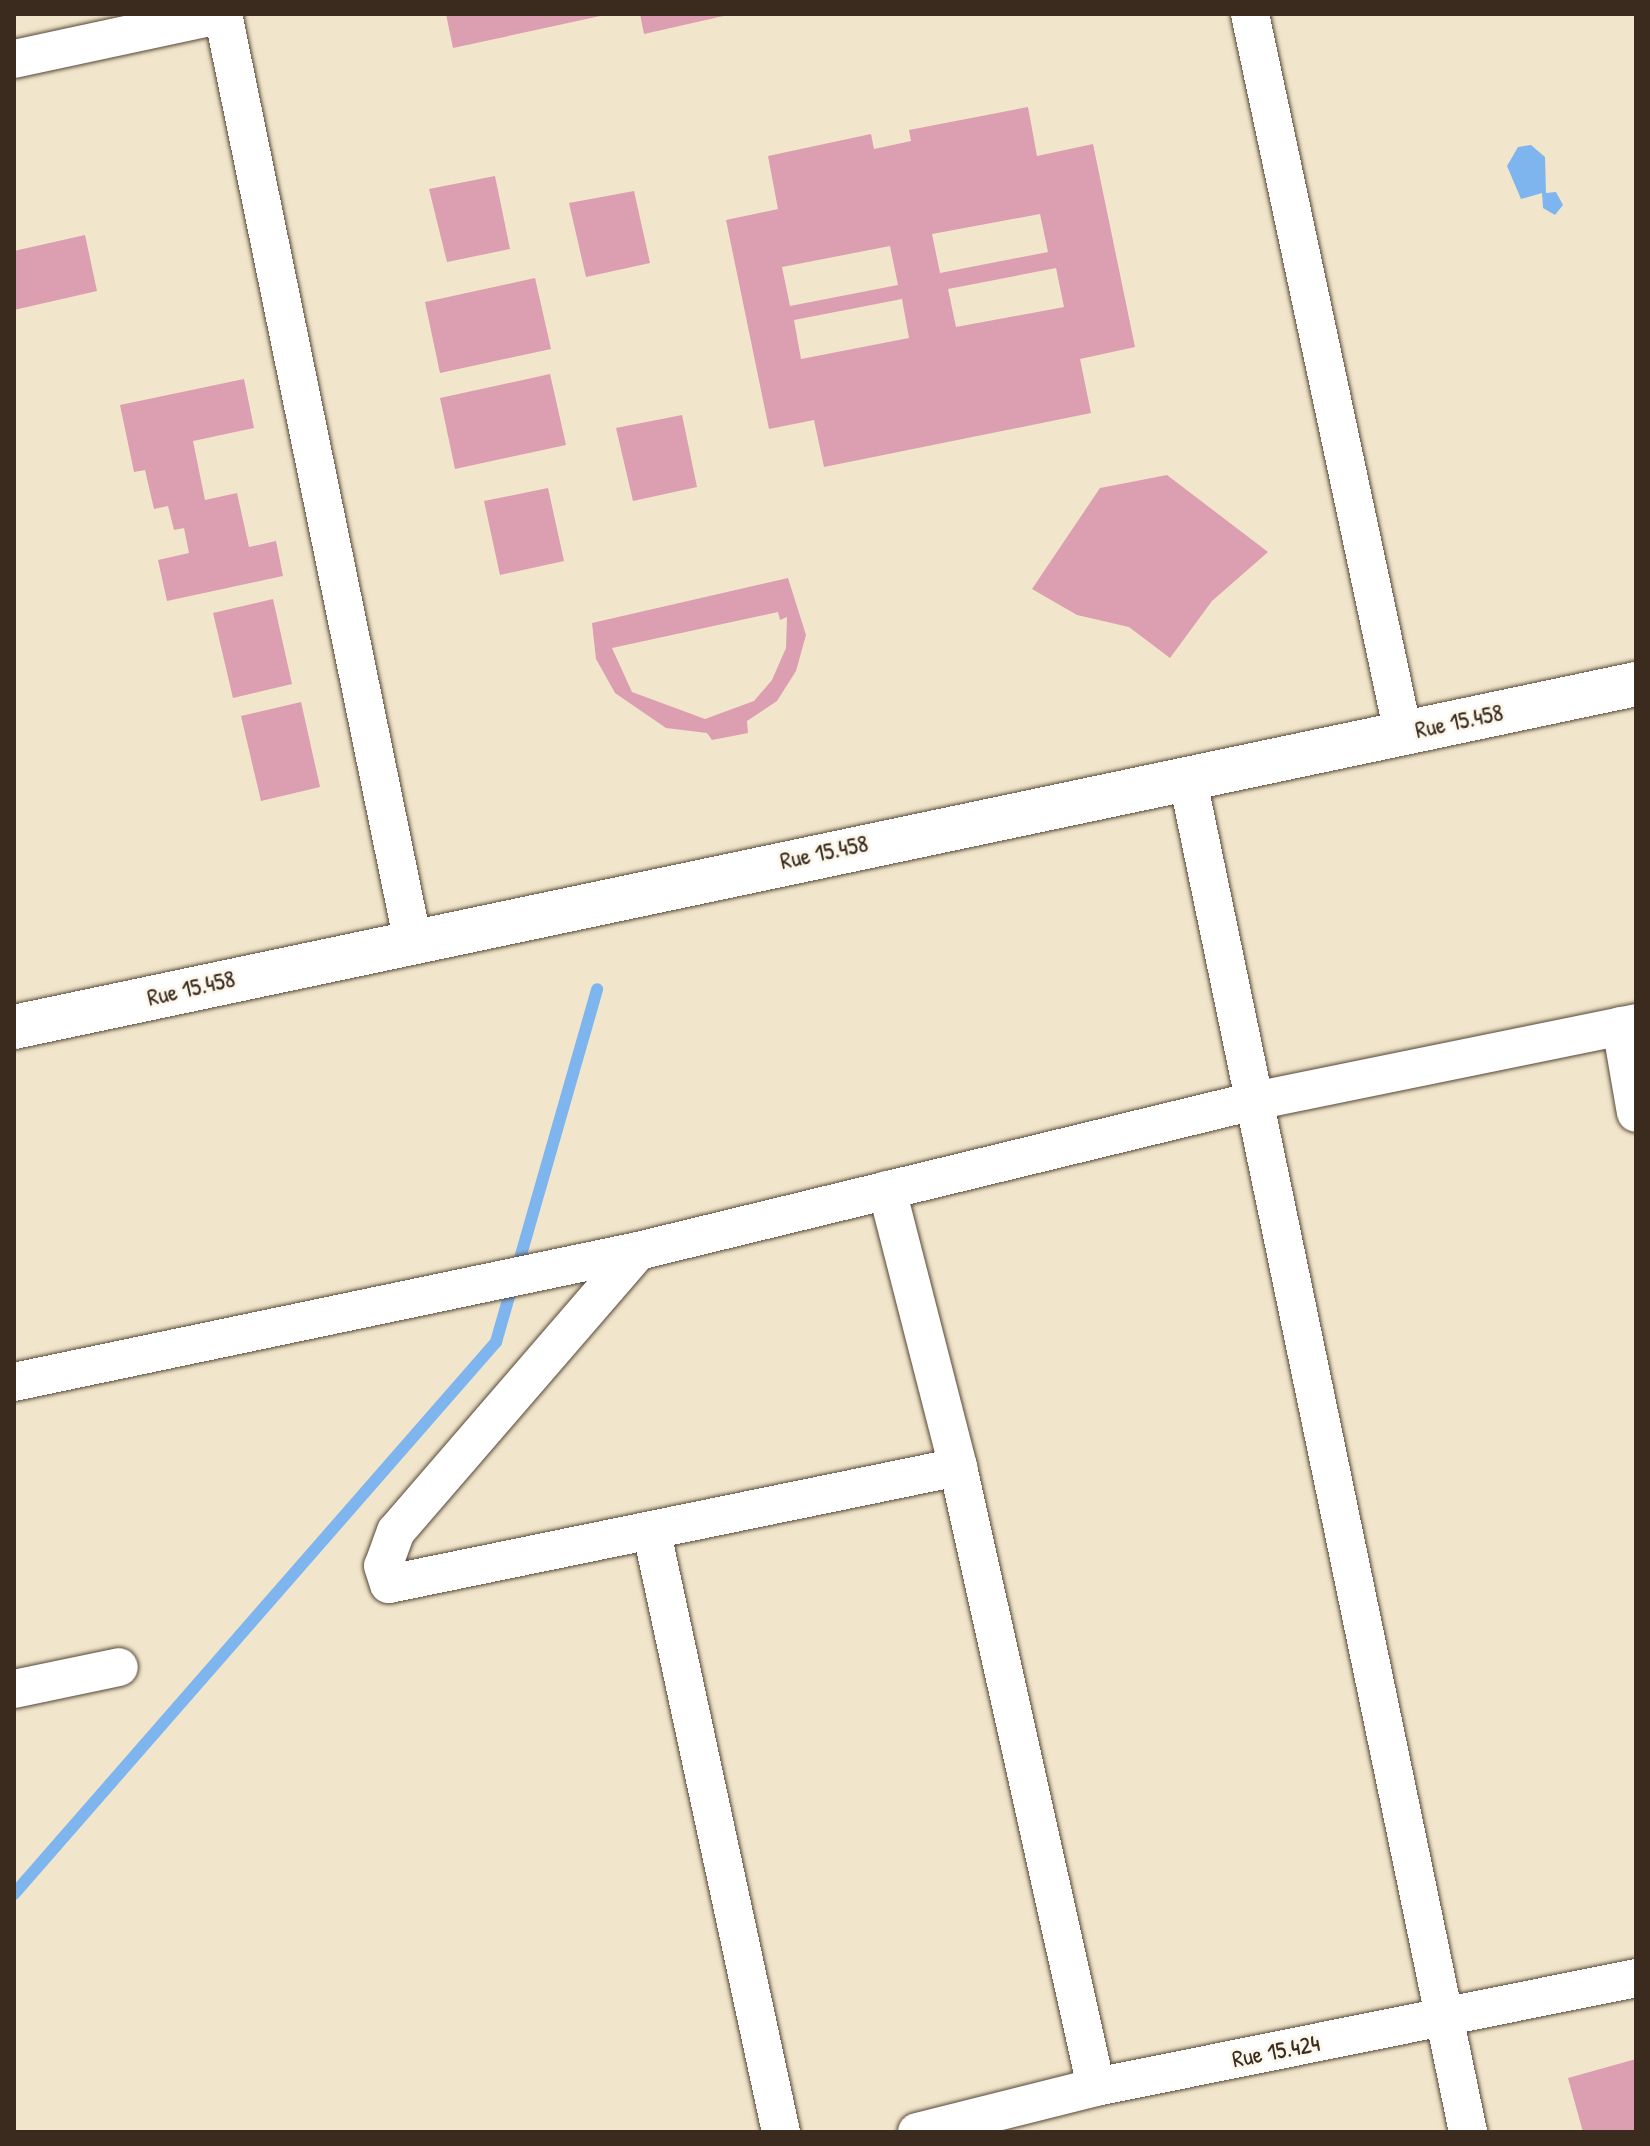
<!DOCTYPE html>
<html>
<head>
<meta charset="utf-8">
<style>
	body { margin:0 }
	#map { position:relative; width:1650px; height:2146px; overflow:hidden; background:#f1e6cb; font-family:"Patrick Hand",sans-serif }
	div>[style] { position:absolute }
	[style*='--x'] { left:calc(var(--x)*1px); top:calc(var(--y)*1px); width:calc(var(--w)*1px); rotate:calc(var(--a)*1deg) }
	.water>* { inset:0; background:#7fb5ee }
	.stream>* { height:12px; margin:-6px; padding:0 6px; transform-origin:6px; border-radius:6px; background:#7fb5ee }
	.building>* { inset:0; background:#dc9eb1 }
	.roads { filter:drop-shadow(0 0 2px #564638) drop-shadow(0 0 2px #564638) }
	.minor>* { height:38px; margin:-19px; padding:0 19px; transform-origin:19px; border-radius:19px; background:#fff }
	.secondary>* { height:44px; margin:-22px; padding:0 22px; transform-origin:22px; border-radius:22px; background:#fff }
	span { translate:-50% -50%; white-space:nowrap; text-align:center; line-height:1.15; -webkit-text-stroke:6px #fbf7ec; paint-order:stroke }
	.street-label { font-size:24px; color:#3b2a1e }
	.frame { position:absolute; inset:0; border:16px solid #3b2a1e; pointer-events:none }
</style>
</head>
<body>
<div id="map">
	<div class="water">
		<i style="clip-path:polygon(1518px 147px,1531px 145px,1545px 157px,1546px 193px,1556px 192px,1563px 205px,1555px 215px,1543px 208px,1542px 193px,1521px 199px,1507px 166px)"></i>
	</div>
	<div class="stream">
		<i style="--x:14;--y:1894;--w:733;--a:-48.87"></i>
		<i style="--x:496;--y:1342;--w:367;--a:-74"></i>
	</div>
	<div class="building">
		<i style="clip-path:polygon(446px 14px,605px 14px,605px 15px,453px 48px)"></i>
		<i style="clip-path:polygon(640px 14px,728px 14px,728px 15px,644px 34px)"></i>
		<i style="clip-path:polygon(evenodd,1028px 107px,1037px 156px,1093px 144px,1135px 347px,1080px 359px,1091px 413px,824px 467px,814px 420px,769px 429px,726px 220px,778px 209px,768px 156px,871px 134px,874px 149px,911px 141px,909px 130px,1028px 107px,1040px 214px,1048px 252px,940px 273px,932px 234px,1040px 214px,1028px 107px,890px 246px,898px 285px,790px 306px,782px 267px,890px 246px,1028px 107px,1056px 268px,1064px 307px,956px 327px,948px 289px,1056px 268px,1028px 107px,902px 299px,909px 338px,801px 359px,794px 320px,902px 299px)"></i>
		<i style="clip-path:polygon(495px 176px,510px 249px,447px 262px,429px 189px)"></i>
		<i style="clip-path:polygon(634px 191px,650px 263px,586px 277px,569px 203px)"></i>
		<i style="clip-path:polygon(85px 235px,97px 291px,14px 310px,14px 251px)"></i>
		<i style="clip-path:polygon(535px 278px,551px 349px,440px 373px,425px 302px)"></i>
		<i style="clip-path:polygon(550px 374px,566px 445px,455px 469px,440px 398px)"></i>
		<i style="clip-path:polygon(244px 379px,254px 428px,193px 441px,205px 500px,237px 493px,249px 547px,276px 541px,283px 576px,167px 601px,158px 560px,189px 553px,184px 528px,174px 530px,168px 506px,154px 509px,145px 470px,134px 472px,120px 405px)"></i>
		<i style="clip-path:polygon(682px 415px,697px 487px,633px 501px,616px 428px)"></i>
		<i style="clip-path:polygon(1167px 475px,1268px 552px,1212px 601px,1170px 658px,1129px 627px,1077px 615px,1032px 589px,1100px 488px)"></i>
		<i style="clip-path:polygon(548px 488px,564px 561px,500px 575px,484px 501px)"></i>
		<i style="clip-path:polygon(evenodd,788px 578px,806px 635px,796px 671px,777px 701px,747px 721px,748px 733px,712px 740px,707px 733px,666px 728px,615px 693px,596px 659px,592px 623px,788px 578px,778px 612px,780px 620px,787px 617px,786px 648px,772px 680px,754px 701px,705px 719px,632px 692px,612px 648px,778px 612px)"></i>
		<i style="clip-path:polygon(273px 599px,292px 684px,233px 698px,213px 613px)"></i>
		<i style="clip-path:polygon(301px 702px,320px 787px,261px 801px,241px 716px)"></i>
		<i style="clip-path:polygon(1636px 2059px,1636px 2132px,1583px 2132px,1568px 2078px)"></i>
	</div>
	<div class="roads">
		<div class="minor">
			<i style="--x:223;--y:14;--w:943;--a:78.44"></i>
			<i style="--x:1250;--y:14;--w:735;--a:77.99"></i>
			<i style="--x:14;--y:59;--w:215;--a:-12.1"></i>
			<i style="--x:1187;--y:776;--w:1385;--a:78.29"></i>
			<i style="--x:1621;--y:1026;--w:88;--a:80.2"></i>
			<i style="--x:887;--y:1190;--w:286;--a:75.6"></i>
			<i style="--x:958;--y:1467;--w:635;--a:77.45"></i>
			<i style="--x:638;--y:1251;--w:370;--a:130.8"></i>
			<i style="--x:396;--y:1531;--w:37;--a:110"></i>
			<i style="--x:383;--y:1566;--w:19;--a:72"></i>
			<i style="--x:389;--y:1584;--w:581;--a:-11.62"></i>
			<i style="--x:14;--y:1382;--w:638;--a:-11.86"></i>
			<i style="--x:638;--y:1251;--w:634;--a:-13.69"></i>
			<i style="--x:1254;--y:1101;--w:390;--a:-11.5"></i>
			<i style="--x:652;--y:1533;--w:613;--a:77.85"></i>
			<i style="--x:14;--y:1689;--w:107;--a:-11.8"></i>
			<i style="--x:917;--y:2132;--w:185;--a:-14.1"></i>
			<i style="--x:1096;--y:2087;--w:551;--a:-11.41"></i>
		</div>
		<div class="secondary">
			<i style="--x:14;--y:1027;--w:1658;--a:-11.94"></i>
		</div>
	</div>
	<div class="street-label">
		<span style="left:1459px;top:721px;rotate:-12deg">Rue 15.458</span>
		<span style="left:824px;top:852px;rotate:-12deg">Rue 15.458</span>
		<span style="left:191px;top:988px;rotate:-13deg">Rue 15.458</span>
		<span style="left:1276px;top:2051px;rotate:-11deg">Rue 15.424</span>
	</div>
	<div class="frame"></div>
</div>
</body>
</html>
